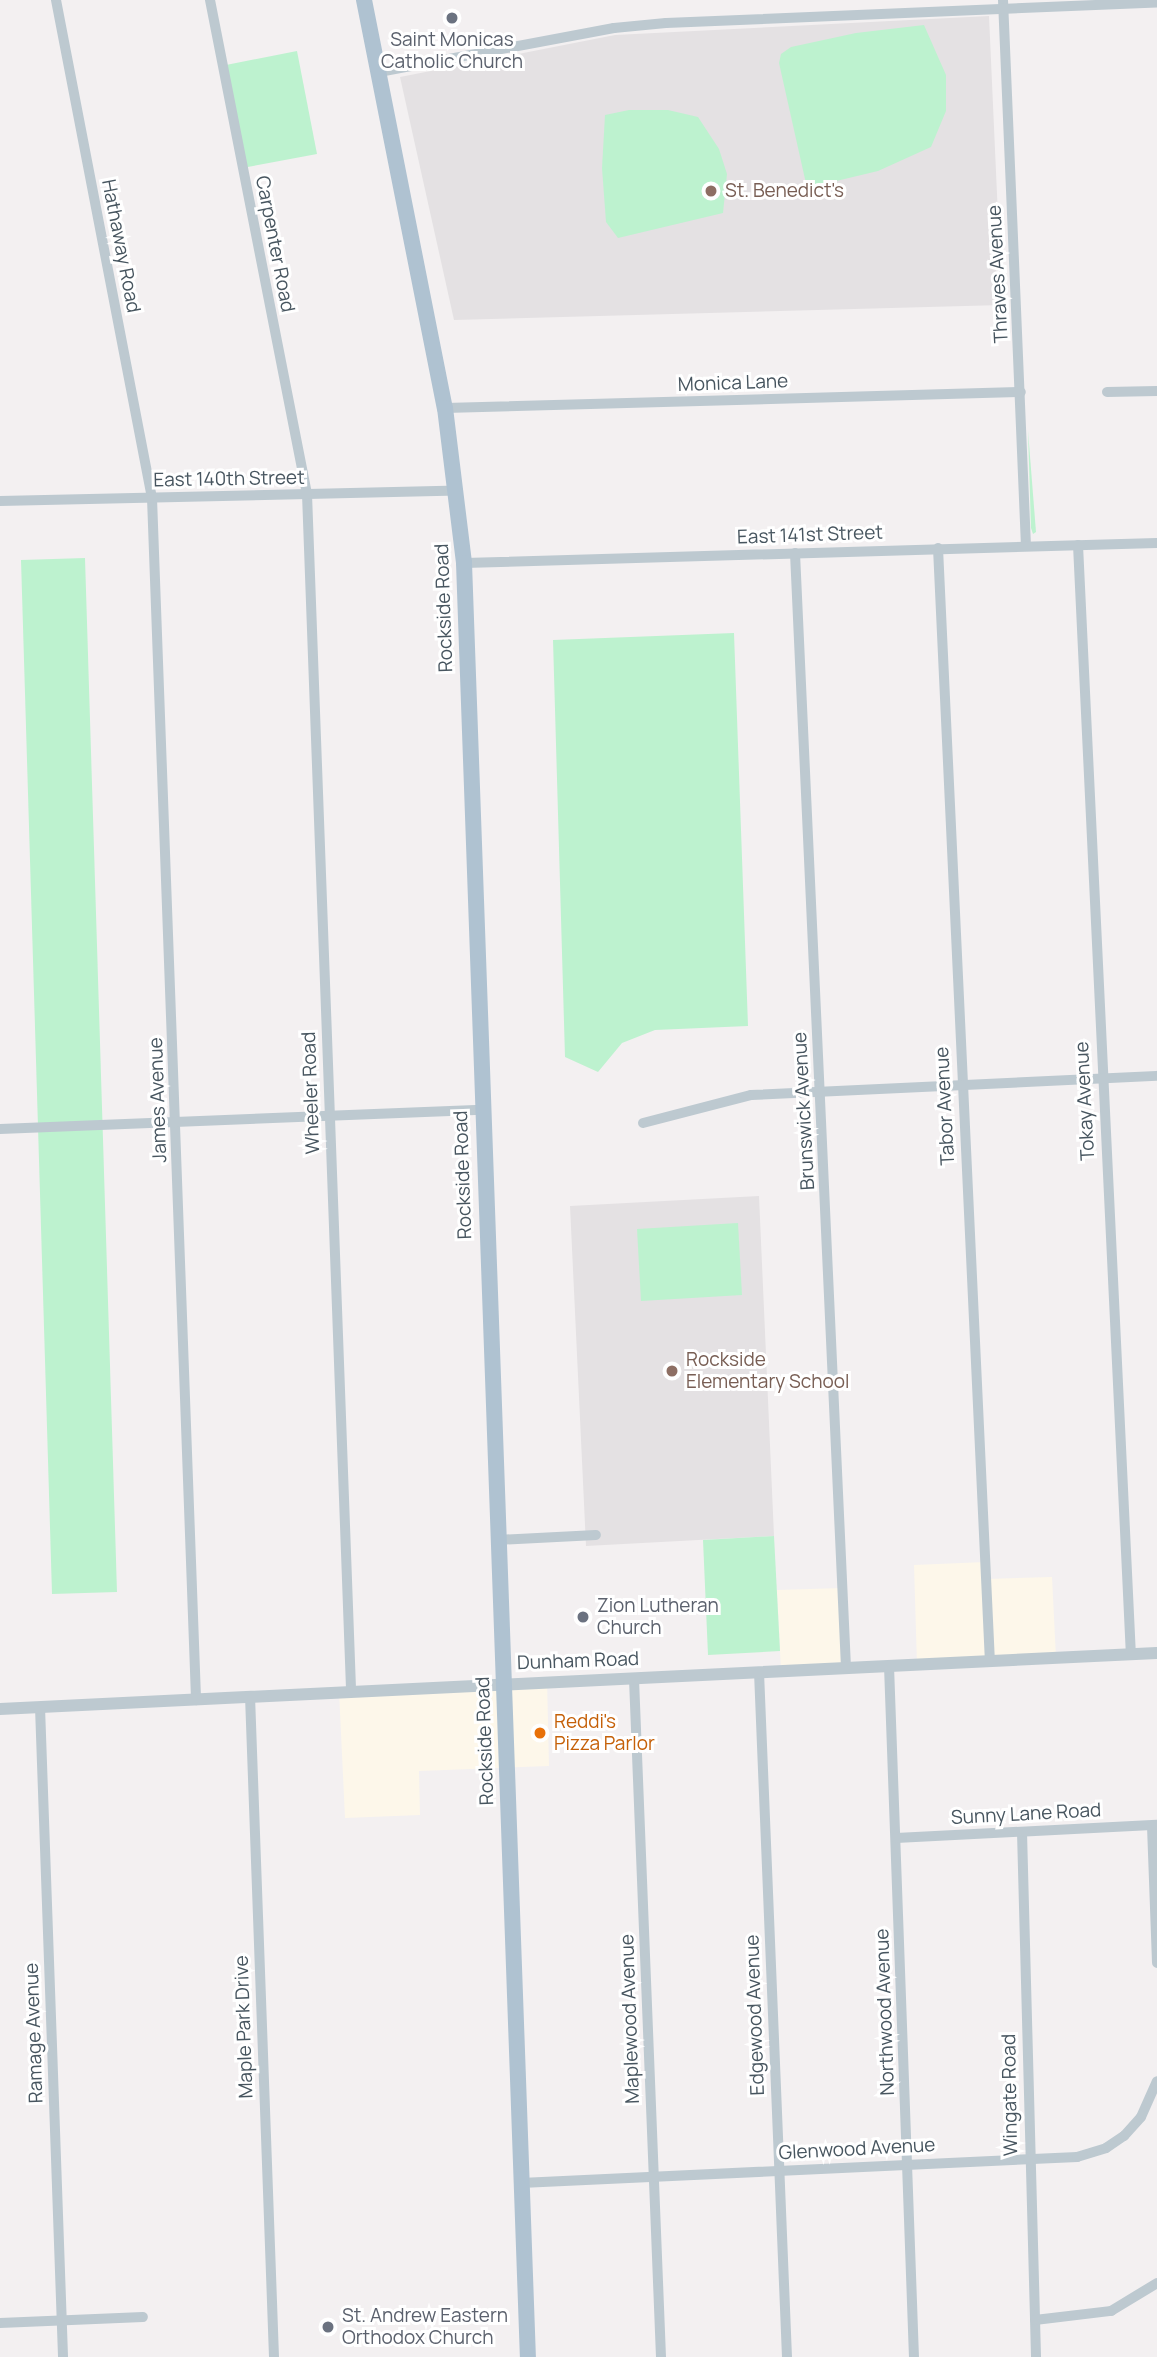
<!DOCTYPE html>
<html>
<head>
<meta charset="utf-8">
<style>
	body { margin:0 }
	#map { position:relative; width:1157px; height:2357px; overflow:hidden; background:#f3f0f1; font-family:Manrope,sans-serif }
	div>[style] { position:absolute }
	[style*='--x'] { left:calc(var(--x)*1px); top:calc(var(--y)*1px); width:calc(var(--w)*1px); rotate:calc(var(--a)*1deg) }
	.commercial>* { inset:0; background:#fdf7ea }
	.education>* { inset:0; background:#e4e1e3 }
	.green>* { inset:0; background:#bdf2cf }
	.minor>* { height:10px; margin:-5px; padding:0 5px; transform-origin:5px; border-radius:5px; background:#bdc9d0 }
	.tertiary>* { height:12px; margin:-6px; padding:0 6px; transform-origin:6px; border-radius:6px; background:#bdc9d0 }
	.primary>* { height:16px; margin:-8px; padding:0 8px; transform-origin:8px; border-radius:8px; background:#afc2d1 }
	.dots>* { width:19px; height:19px; translate:-50% -50%; box-sizing:border-box; border:4px solid #fff; border-radius:50% }
	span { translate:-50% -50%; white-space:nowrap; text-align:center; line-height:1.15; -webkit-text-stroke:6px #fff; paint-order:stroke }
	.worship-label { font-size:19px; color:#5b616d }
	.left { translate:0 -50%; text-align:left }
	.education-label { font-size:19px; color:#785e54 }
	.street-label { font-size:19px; color:#47555f }
	.food-label { font-size:19px; color:#c56008 }
</style>
</head>
<body>
<div id="map">
	<div class="commercial">
		<i style="clip-path:polygon(986px 1562px,987px 1579px,1052px 1577px,1056px 1658px,917px 1665px,914px 1565px)"></i>
		<i style="clip-path:polygon(843px 1588px,846px 1667px,781px 1671px,777px 1590px)"></i>
		<i style="clip-path:polygon(547px 1679px,549px 1766px,419px 1771px,420px 1815px,345px 1818px,339px 1691px)"></i>
	</div>
	<div class="education">
		<i style="clip-path:polygon(989px 16px,1002px 305px,454px 320px,400px 77px,615px 35px)"></i>
		<i style="clip-path:polygon(759px 1196px,774px 1536px,586px 1546px,570px 1206px)"></i>
	</div>
	<div class="green">
		<i style="clip-path:polygon(924px 25px,946px 75px,946px 111px,931px 147px,878px 171px,807px 188px,779px 63px,781px 54px,791px 47px,856px 33px)"></i>
		<i style="clip-path:polygon(297px 51px,317px 154px,242px 168px,221px 66px)"></i>
		<i style="clip-path:polygon(629px 110px,668px 110px,698px 117px,719px 149px,727px 174px,723px 213px,618px 238px,606px 222px,602px 168px,605px 115px)"></i>
		<i style="clip-path:polygon(1028px 431px,1036px 532px,1033px 534px,1031px 528px)"></i>
		<i style="clip-path:polygon(85px 558px,117px 1592px,52px 1594px,21px 560px)"></i>
		<i style="clip-path:polygon(734px 633px,748px 1026px,655px 1030px,622px 1043px,598px 1072px,565px 1057px,553px 640px)"></i>
		<i style="clip-path:polygon(738px 1223px,742px 1295px,641px 1301px,637px 1229px)"></i>
		<i style="clip-path:polygon(774px 1536px,780px 1651px,708px 1655px,703px 1540px)"></i>
	</div>
	<div class="minor">
		<i style="--x:56;--y:0;--w:507;--a:79.09"></i>
		<i style="--x:152;--y:498;--w:1203;--a:87.9"></i>
		<i style="--x:210;--y:0;--w:503;--a:78.89"></i>
		<i style="--x:307;--y:494;--w:1198;--a:87.89"></i>
		<i style="--x:1003;--y:0;--w:546;--a:87.59"></i>
		<i style="--x:379;--y:72;--w:239;--a:-10.6"></i>
		<i style="--x:614;--y:28;--w:52;--a:-5.5"></i>
		<i style="--x:666;--y:23;--w:491;--a:-2.4"></i>
		<i style="--x:1107;--y:392;--w:50;--a:-1.1"></i>
		<i style="--x:445;--y:408;--w:576;--a:-1.59"></i>
		<i style="--x:0;--y:501;--w:458;--a:-1.3"></i>
		<i style="--x:1078;--y:545;--w:1111;--a:87.27"></i>
		<i style="--x:938;--y:548;--w:1114;--a:87.33"></i>
		<i style="--x:795;--y:553;--w:1115;--a:87.38"></i>
		<i style="--x:464;--y:563;--w:693;--a:-1.65"></i>
		<i style="--x:643;--y:1123;--w:112;--a:-14.5"></i>
		<i style="--x:751;--y:1095;--w:406;--a:-2.7"></i>
		<i style="--x:0;--y:1129;--w:482;--a:-2.3"></i>
		<i style="--x:497;--y:1540;--w:99;--a:-2.9"></i>
		<i style="--x:889;--y:1666;--w:691;--a:87.93"></i>
		<i style="--x:759;--y:1672;--w:686;--a:87.66"></i>
		<i style="--x:634;--y:1679;--w:679;--a:87.72"></i>
		<i style="--x:250;--y:1696;--w:661;--a:87.92"></i>
		<i style="--x:40;--y:1707;--w:650;--a:87.97"></i>
		<i style="--x:1152;--y:1826;--w:137;--a:87.9"></i>
		<i style="--x:1022;--y:1832;--w:525;--a:88.47"></i>
		<i style="--x:896;--y:1838;--w:261;--a:-2.9"></i>
		<i style="--x:521;--y:2183;--w:557;--a:-2.68"></i>
		<i style="--x:1077;--y:2157;--w:30;--a:-17"></i>
		<i style="--x:1106;--y:2148;--w:22;--a:-34"></i>
		<i style="--x:1124;--y:2136;--w:25;--a:-48"></i>
		<i style="--x:1141;--y:2117;--w:39;--a:-66"></i>
		<i style="--x:1035;--y:2320;--w:77;--a:-6.8"></i>
		<i style="--x:1111;--y:2311;--w:54;--a:-31.3"></i>
		<i style="--x:0;--y:2323;--w:143;--a:-2.4"></i>
	</div>
	<div class="tertiary">
		<i style="--x:0;--y:1709;--w:1158;--a:-2.77"></i>
	</div>
	<div class="primary">
		<i style="--x:364;--y:0;--w:416;--a:78.8"></i>
		<i style="--x:445;--y:408;--w:156;--a:83"></i>
		<i style="--x:464;--y:563;--w:1795;--a:87.96"></i>
	</div>
	<div class="dots">
		<i style="left:452px;top:18px;background:#6b7280"></i>
		<i style="left:711px;top:191px;background:#8d6e63"></i>
		<i style="left:672px;top:1371px;background:#8d6e63"></i>
		<i style="left:583px;top:1617px;background:#6b7280"></i>
		<i style="left:540px;top:1733px;background:#e8710a"></i>
		<i style="left:328px;top:2327px;background:#6b7280"></i>
	</div>
	<div class="worship-label">
		<span style="left:452px;top:51px">Saint Monicas<br>Catholic Church</span>
		<span class="left" style="left:597px;top:1617px">Zion Lutheran<br>Church</span>
		<span class="left" style="left:342px;top:2327px">St. Andrew Eastern<br>Orthodox Church</span>
	</div>
	<div class="education-label">
		<span class="left" style="left:725px;top:191px">St. Benedict's</span>
		<span class="left" style="left:686px;top:1371px">Rockside<br>Elementary School</span>
	</div>
	<div class="street-label">
		<span style="left:275px;top:244px;rotate:79deg">Carpenter Road</span>
		<span style="left:121px;top:246px;rotate:79deg">Hathaway Road</span>
		<span style="left:998px;top:274px;rotate:-93deg">Thraves Avenue</span>
		<span style="left:733px;top:383px;rotate:-2deg">Monica Lane</span>
		<span style="left:229px;top:479px;rotate:-1deg">East 140th Street</span>
		<span style="left:810px;top:535px;rotate:-2deg">East 141st Street</span>
		<span style="left:444px;top:608px;rotate:-92deg">Rockside Road</span>
		<span style="left:311px;top:1093px;rotate:-92deg">Wheeler Road</span>
		<span style="left:158px;top:1100px;rotate:-92deg">James Avenue</span>
		<span style="left:1085px;top:1101px;rotate:-93deg">Tokay Avenue</span>
		<span style="left:945px;top:1106px;rotate:-93deg">Tabor Avenue</span>
		<span style="left:804px;top:1111px;rotate:-93deg">Brunswick Avenue</span>
		<span style="left:463px;top:1175px;rotate:-92deg">Rockside Road</span>
		<span style="left:578px;top:1661px;rotate:-2deg">Dunham Road</span>
		<span style="left:485px;top:1741px;rotate:-92deg">Rockside Road</span>
		<span style="left:1026px;top:1814px;rotate:-3deg">Sunny Lane Road</span>
		<span style="left:885px;top:2012px;rotate:-92deg">Northwood Avenue</span>
		<span style="left:755px;top:2015px;rotate:-92deg">Edgewood Avenue</span>
		<span style="left:630px;top:2019px;rotate:-92deg">Maplewood Avenue</span>
		<span style="left:244px;top:2027px;rotate:-92deg">Maple Park Drive</span>
		<span style="left:34px;top:2033px;rotate:-92deg">Ramage Avenue</span>
		<span style="left:1010px;top:2095px;rotate:-91deg">Wingate Road</span>
		<span style="left:857px;top:2149px;rotate:-3deg">Glenwood Avenue</span>
	</div>
	<div class="food-label">
		<span class="left" style="left:554px;top:1733px">Reddi's<br>Pizza Parlor</span>
	</div>
</div>
</body>
</html>
